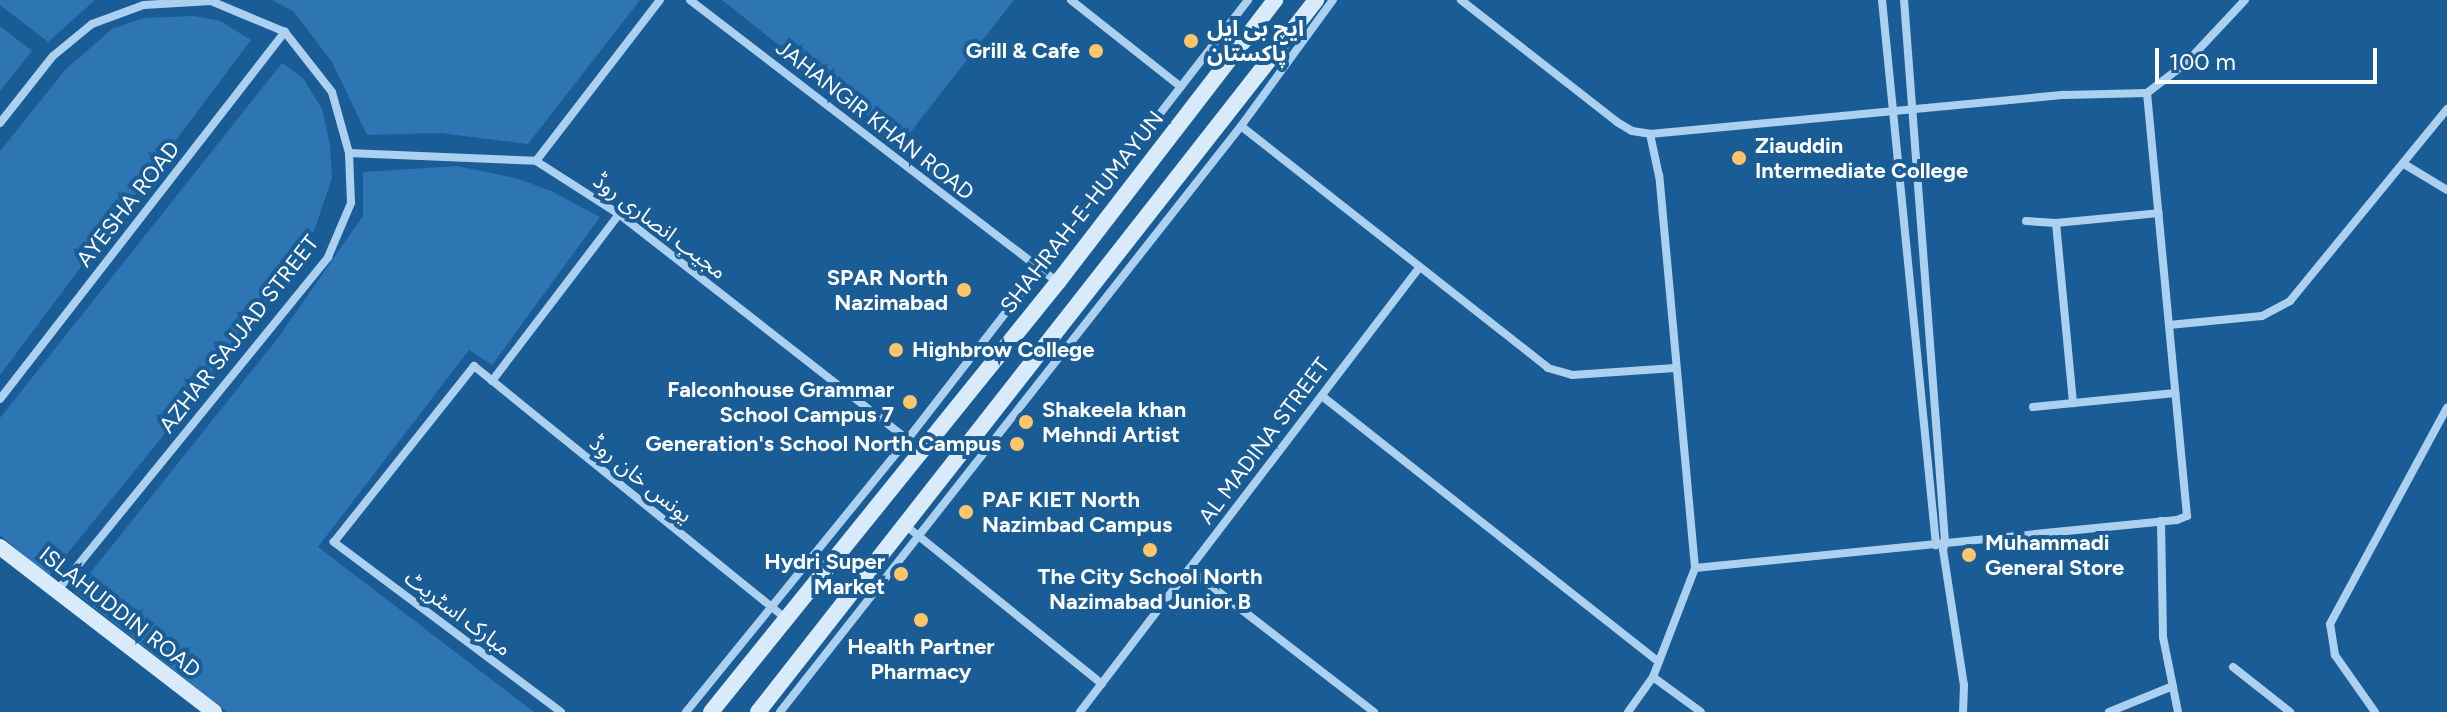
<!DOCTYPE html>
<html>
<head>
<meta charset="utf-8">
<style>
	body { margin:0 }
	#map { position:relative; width:2447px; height:712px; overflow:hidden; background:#1a5c95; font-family:Figtree,"Noto Sans Arabic",sans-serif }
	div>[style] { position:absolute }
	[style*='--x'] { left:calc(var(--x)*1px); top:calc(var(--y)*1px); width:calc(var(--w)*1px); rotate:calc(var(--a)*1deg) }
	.green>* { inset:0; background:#2e76b3 }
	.street>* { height:8px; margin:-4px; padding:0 4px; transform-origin:4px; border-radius:4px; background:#acd1f0 }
	.secondary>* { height:16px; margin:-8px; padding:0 8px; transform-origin:8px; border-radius:8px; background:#d9ebfb }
	.dots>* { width:22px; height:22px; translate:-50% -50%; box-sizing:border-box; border:4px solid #1a5c95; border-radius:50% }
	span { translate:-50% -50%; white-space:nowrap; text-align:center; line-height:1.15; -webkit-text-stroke:8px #1a5c95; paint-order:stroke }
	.poi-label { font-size:22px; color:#fff; font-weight:700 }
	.left { translate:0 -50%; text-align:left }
	.right { translate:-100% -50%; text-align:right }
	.street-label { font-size:22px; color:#fff }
	.scale { position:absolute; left:2155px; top:48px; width:222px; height:36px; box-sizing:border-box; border:4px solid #fff; border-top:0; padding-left:10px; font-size:24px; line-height:28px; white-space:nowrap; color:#fff; -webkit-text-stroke:6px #1a5c95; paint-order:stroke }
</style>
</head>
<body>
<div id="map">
	<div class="green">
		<i style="clip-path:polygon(0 0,95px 0,48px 42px,0 5px)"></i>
		<i style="clip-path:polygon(272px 0,640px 0,528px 144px,440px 133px,367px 135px,332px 62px,293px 11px)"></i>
		<i style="clip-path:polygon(722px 0,1014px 0,902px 143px)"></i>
		<i style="clip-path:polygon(194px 16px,220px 21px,251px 40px,0 375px,0 151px,66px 69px,112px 29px,144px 18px)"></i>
		<i style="clip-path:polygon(0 26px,32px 51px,0 91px)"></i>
		<i style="clip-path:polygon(282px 63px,303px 78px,322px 109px,330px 145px,332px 178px,303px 264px,49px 576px,0 535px,0 418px)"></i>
		<i style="clip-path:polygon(457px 166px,519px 179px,551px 191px,600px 217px,492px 365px,469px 350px,318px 547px,534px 712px,227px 712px,75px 592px,278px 338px,363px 216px,363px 172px)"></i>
	</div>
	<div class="street">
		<i style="--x:690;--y:0;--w:464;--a:37.5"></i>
		<i style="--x:1071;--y:0;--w:140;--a:38.3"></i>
		<i style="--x:1461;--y:0;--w:198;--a:38"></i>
		<i style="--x:1617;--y:122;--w:17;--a:31"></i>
		<i style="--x:1632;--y:131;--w:18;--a:9"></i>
		<i style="--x:1650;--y:134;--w:416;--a:-5.4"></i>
		<i style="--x:2064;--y:95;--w:83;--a:-1.4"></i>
		<i style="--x:2147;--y:93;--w:49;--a:-37.6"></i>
		<i style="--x:2186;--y:63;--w:86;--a:-46.9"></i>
		<i style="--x:1882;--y:0;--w:548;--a:84.34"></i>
		<i style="--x:1904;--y:0;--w:544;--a:85.67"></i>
		<i style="--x:1945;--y:542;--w:8;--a:104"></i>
		<i style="--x:1943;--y:550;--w:137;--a:81.2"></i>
		<i style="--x:1964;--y:685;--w:27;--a:92"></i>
		<i style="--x:0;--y:123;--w:85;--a:-51.7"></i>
		<i style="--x:53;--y:56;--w:50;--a:-39.4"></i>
		<i style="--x:92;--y:24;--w:55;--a:-20.1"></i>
		<i style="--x:144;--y:5;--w:67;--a:-3.4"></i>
		<i style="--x:211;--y:1;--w:80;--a:22.7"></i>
		<i style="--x:1241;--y:126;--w:391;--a:38.2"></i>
		<i style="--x:1548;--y:368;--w:25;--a:16"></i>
		<i style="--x:1572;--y:375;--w:103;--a:-3.9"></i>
		<i style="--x:349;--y:153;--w:187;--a:2.4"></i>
		<i style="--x:536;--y:161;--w:98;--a:32.6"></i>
		<i style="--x:619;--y:214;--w:383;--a:38"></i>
		<i style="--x:536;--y:161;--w:203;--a:-52.4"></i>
		<i style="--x:2404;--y:164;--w:50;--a:31.2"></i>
		<i style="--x:2026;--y:221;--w:30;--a:4"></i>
		<i style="--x:2056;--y:223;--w:103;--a:-5.5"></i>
		<i style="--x:2056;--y:223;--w:181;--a:84.6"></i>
		<i style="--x:2169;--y:325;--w:93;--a:-5.5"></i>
		<i style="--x:2262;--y:316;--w:32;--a:-28"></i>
		<i style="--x:2290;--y:301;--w:248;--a:-50.7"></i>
		<i style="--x:492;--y:381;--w:210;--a:-52.7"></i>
		<i style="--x:1322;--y:396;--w:429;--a:38.3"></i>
		<i style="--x:0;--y:399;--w:465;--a:-52.2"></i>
		<i style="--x:2033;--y:407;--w:143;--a:-5.6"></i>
		<i style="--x:2161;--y:521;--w:116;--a:89"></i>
		<i style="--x:2163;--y:637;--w:76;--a:78.7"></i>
		<i style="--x:905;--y:525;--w:253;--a:38.9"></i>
		<i style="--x:1695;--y:568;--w:484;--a:-5.7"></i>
		<i style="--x:2177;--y:520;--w:11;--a:-22"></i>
		<i style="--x:2187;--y:516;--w:425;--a:-95.4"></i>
		<i style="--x:1189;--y:569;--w:234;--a:37.7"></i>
		<i style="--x:57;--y:591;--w:430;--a:-50.9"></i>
		<i style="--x:328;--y:257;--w:59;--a:-66.9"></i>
		<i style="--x:351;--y:203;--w:50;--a:-92.3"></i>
		<i style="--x:349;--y:153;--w:63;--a:-105.6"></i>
		<i style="--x:332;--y:92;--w:76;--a:-128.1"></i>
		<i style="--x:2233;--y:667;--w:73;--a:38.3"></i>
		<i style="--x:1653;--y:677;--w:59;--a:36.1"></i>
		<i style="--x:561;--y:712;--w:284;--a:-143.2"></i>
		<i style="--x:334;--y:542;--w:225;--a:-51.5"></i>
		<i style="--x:474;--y:366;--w:402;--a:39"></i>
		<i style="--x:686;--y:712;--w:350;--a:-50.9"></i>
		<i style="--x:907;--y:440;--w:557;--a:-52.22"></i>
		<i style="--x:780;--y:712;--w:746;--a:-51.81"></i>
		<i style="--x:1241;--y:126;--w:156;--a:-53.9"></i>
		<i style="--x:1080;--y:712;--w:559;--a:-52.64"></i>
		<i style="--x:1628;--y:712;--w:43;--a:-54.5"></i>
		<i style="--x:1653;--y:677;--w:117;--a:-68.9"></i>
		<i style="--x:1695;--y:568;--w:394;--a:-95.2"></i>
		<i style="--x:1659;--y:176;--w:43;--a:-102.1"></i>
		<i style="--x:2109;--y:712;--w:69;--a:-22.1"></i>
		<i style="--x:2375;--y:712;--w:70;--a:-125.1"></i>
		<i style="--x:2335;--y:655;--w:31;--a:-99"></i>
		<i style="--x:2330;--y:624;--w:246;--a:-61.6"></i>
	</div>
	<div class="secondary">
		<i style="--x:0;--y:547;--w:270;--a:37.6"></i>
		<i style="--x:711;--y:712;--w:553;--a:-51.1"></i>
		<i style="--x:1058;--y:282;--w:356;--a:-52.4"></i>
		<i style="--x:758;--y:712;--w:905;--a:-51.91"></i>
	</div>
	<div class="dots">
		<i style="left:1191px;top:41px;background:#ffc56a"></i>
		<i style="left:1096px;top:51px;background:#ffc56a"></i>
		<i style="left:1739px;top:158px;background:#ffc56a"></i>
		<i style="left:964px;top:290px;background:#ffc56a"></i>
		<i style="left:896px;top:350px;background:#ffc56a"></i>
		<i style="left:910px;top:402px;background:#ffc56a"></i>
		<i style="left:1026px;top:422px;background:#ffc56a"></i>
		<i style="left:1017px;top:444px;background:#ffc56a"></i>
		<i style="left:966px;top:512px;background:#ffc56a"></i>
		<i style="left:1150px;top:550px;background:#ffc56a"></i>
		<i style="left:1969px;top:555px;background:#ffc56a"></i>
		<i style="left:901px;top:574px;background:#ffc56a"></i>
		<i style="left:921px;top:620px;background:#ffc56a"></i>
	</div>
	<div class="poi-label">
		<span class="left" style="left:1207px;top:41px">ایچ بی ایل<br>پاکستان</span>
		<span class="right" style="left:1080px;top:51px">Grill &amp; Cafe</span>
		<span class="left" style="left:1755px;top:158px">Ziauddin<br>Intermediate College</span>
		<span class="right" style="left:948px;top:290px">SPAR North<br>Nazimabad</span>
		<span class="left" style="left:912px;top:350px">Highbrow College</span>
		<span class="right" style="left:894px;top:402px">Falconhouse Grammar<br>School Campus 7</span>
		<span class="left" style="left:1042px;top:422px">Shakeela khan<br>Mehndi Artist</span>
		<span class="right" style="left:1001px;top:444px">Generation's School North Campus</span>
		<span class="left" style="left:982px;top:512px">PAF KIET North<br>Nazimbad Campus</span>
		<span class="left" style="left:1985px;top:555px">Muhammadi<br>General Store</span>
		<span class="right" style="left:885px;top:574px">Hydri Super<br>Market</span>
		<span style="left:1150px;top:589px">The City School North<br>Nazimabad Junior B</span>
		<span style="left:921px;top:659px">Health Partner<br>Pharmacy</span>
	</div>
	<div class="street-label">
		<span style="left:875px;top:120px;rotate:38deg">JAHANGIR KHAN ROAD</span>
		<span style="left:128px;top:204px;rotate:-52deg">AYESHA ROAD</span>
		<span style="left:1082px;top:212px;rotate:-52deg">SHAHRAH-E-HUMAYUN</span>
		<span style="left:660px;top:226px;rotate:37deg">مجیب انصاری روڈ</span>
		<span style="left:239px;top:334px;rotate:-52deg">AZHAR SAJJAD STREET</span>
		<span style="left:1264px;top:441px;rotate:-53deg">AL MADINA STREET</span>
		<span style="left:641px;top:479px;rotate:39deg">یونس خان روڈ</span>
		<span style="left:120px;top:612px;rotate:38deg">ISLAHUDDIN ROAD</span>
		<span style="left:458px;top:613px;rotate:37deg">مبارک اسٹریٹ</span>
	</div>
	<div class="scale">100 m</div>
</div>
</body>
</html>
